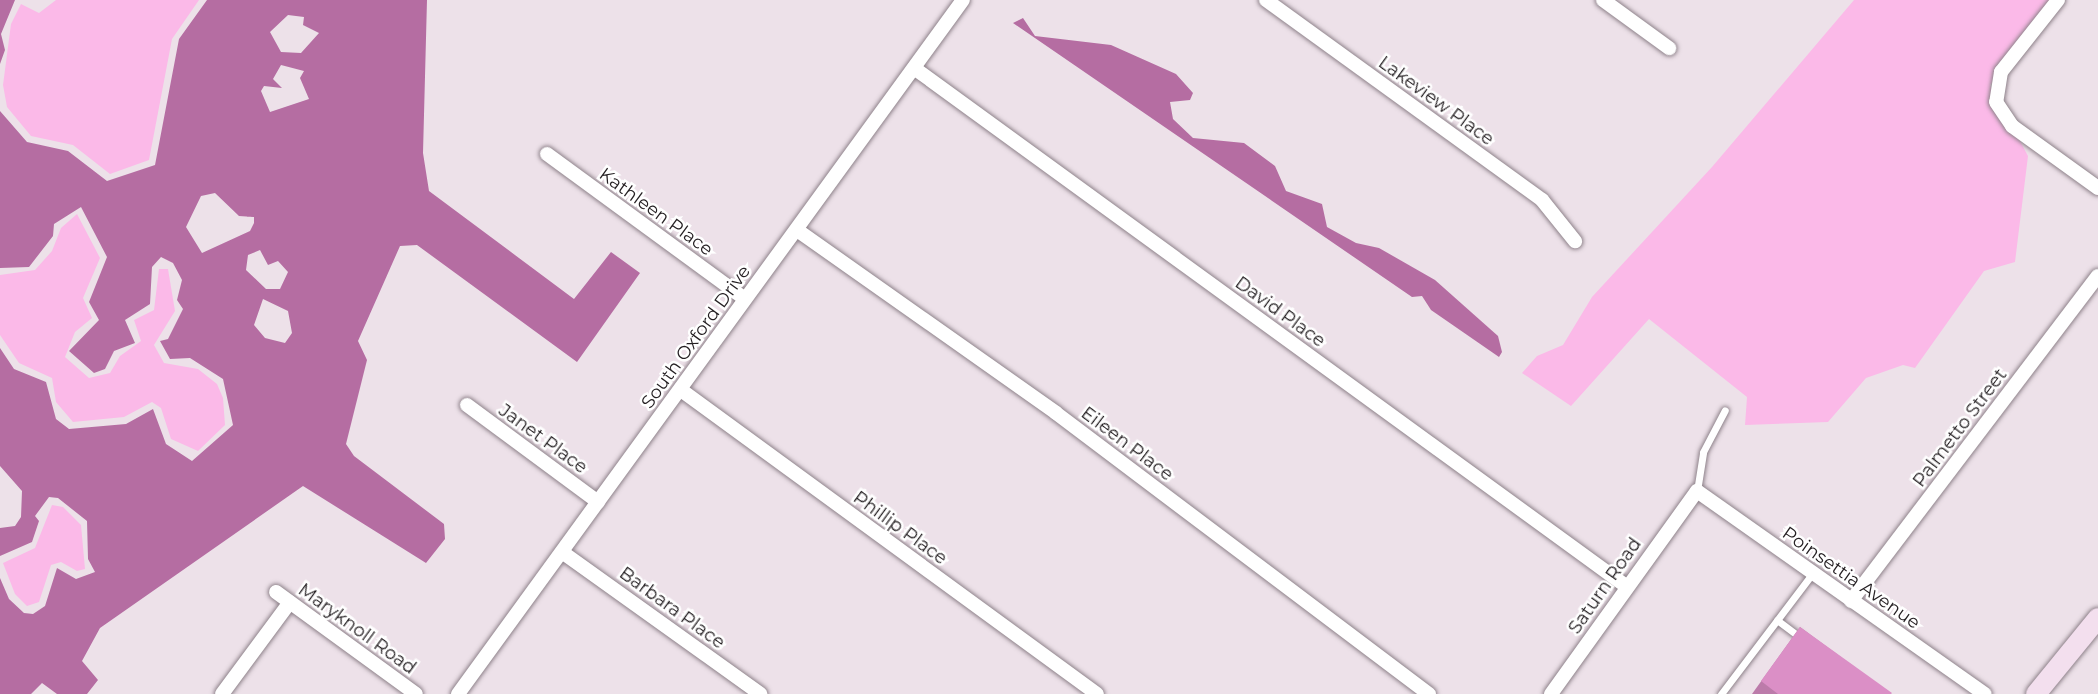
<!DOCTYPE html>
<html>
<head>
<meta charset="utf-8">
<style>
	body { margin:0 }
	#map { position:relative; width:2098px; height:694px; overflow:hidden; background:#ede1e9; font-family:Montserrat,sans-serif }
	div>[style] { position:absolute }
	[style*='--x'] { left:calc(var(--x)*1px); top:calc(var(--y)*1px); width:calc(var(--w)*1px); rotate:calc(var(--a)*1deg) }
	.green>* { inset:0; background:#fbb9e8 }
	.water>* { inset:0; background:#b56da2 }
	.roads { filter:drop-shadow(0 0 2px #8e828a) drop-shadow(0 0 2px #8e828a) }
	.service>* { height:7px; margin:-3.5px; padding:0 3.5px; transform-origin:3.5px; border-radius:3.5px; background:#fff }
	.minor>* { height:14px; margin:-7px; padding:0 7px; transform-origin:7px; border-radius:7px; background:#fff }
	.secondary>* { height:20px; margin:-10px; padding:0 10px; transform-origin:10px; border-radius:10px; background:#f3dfee }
	.wall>* { inset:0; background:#bc7baa }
	.building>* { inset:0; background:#db8fc6 }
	span { translate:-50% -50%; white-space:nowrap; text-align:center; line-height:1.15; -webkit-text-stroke:5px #fff; paint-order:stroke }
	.street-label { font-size:18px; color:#252023 }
</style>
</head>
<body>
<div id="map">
	<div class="green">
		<i style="clip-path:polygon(56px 0,199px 0,172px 39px,149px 160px,110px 174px,73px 145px,31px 136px,7px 107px,3px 85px,11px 24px,21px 4px,39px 13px)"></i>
		<i style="clip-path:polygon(1854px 0,2058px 0,1990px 85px,2028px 156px,2015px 262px,1984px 271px,1915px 368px,1903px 365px,1866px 378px,1828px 422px,1745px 425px,1747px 397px,1649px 319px,1571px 406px,1522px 373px,1537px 356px,1563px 345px,1592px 297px,1712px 167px)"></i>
		<i style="clip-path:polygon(77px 214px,100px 258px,83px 298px,92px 318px,75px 332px,65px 357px,89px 378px,110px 373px,120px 356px,141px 341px,134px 320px,154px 310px,159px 269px,168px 269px,175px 311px,154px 345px,164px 363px,198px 369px,217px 384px,223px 398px,225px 425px,198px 451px,171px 439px,161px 408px,152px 402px,124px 417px,73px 422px,56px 402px,52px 378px,19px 363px,0 335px,0 275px,35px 270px,52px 251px,61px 228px)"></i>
		<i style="clip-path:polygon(52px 505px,63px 507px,81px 525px,85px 569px,77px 571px,61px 562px,51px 565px,39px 602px,27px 606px,15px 594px,3px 563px,35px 548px)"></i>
	</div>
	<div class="water">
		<i style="clip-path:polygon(0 0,15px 0,1px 34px,5px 50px,0 64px)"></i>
		<i style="clip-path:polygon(evenodd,207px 0,427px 0,423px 153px,429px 191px,574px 299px,611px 252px,640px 273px,577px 362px,417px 245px,400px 246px,358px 341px,367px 360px,346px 444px,354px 456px,444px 524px,445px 539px,426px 563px,303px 486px,100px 628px,82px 661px,98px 680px,87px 694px,57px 694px,42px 683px,31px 694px,0 694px,0 578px,9px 599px,24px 613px,33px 614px,45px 606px,57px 568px,76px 579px,95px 572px,88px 559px,87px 521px,58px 498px,49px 497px,35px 516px,39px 521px,32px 542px,0 556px,0 528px,15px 526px,21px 517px,22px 491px,0 466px,0 348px,14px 369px,46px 382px,56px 419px,69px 429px,126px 424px,153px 409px,166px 444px,192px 461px,233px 425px,223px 379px,190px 358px,170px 359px,160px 341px,168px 339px,183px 309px,177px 300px,182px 280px,173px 263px,161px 257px,152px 267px,150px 304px,125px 320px,135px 343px,114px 351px,105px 369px,94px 373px,69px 351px,99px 320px,89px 302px,107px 257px,81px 207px,54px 224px,53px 236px,29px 267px,0 268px,0 111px,27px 142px,68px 151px,107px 181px,155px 165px,179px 39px,207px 0,288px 15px,304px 17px,303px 25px,319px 33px,301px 53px,281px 52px,270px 32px,288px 15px,207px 0,281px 65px,304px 71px,300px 78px,309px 99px,270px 112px,261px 91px,264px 86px,282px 88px,273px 79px,281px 65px,207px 0,215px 193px,239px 216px,254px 217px,254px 223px,250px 231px,202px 253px,186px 227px,201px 196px,215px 193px,207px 0,260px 250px,268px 265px,278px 261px,288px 272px,280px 289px,266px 289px,246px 270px,248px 255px,260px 250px,207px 0,263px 299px,288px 311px,292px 333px,285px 343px,265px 338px,254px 325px,263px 299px)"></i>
		<i style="clip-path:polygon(1023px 18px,1035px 36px,1111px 45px,1176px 74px,1193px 93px,1190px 100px,1170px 102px,1173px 119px,1193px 138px,1244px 143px,1275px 166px,1286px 191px,1322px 204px,1327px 227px,1356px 243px,1379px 248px,1435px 280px,1498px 336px,1502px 352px,1499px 357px,1431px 310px,1422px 296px,1412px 297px,1013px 23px)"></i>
	</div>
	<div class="roads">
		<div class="service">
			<i style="--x:1697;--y:491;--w:39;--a:-81"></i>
			<i style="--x:1703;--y:452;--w:47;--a:-62.4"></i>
			<i style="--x:1777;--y:620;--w:30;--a:37"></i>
			<i style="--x:1721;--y:694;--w:151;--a:-52.8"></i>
		</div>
		<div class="minor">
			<i style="--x:1266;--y:0;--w:341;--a:35.9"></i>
			<i style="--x:1542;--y:200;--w:53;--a:51.2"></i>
			<i style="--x:1603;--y:0;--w:82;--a:36"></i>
			<i style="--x:2058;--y:0;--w:92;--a:128.4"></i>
			<i style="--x:2001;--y:72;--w:30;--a:99"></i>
			<i style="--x:1996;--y:102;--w:29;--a:56"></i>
			<i style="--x:2012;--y:126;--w:106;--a:35.8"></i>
			<i style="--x:914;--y:68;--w:880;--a:36.04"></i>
			<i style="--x:547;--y:154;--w:245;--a:36.2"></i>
			<i style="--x:797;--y:230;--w:317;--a:35.2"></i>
			<i style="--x:1056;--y:413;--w:467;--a:37"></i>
			<i style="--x:681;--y:390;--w:515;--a:36.16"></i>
			<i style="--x:467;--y:405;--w:163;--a:36.5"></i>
			<i style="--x:562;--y:552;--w:244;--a:35.6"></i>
			<i style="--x:276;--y:592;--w:173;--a:36.1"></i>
			<i style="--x:1851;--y:601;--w:408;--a:-52.8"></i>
			<i style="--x:222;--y:694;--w:114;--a:-53.5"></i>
			<i style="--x:458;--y:694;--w:858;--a:-53.96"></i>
			<i style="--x:1551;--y:694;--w:250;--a:-54.3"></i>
			<i style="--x:1697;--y:491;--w:352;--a:35.2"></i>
		</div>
		<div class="secondary">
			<i style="--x:2036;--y:694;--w:98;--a:-50.8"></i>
		</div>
	</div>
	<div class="wall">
		<i style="clip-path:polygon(1800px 627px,1891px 694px,1752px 694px)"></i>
	</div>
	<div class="building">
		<i style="clip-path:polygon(1800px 627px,1892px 693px,1891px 694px,1778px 694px,1761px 681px)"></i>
	</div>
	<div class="street-label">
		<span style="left:1436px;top:101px;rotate:36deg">Lakeview Place</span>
		<span style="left:656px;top:212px;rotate:36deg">Kathleen Place</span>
		<span style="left:1280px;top:312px;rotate:36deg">David Place</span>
		<span style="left:696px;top:337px;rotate:-54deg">South Oxford Drive</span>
		<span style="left:1960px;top:428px;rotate:-53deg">Palmetto Street</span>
		<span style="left:543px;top:439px;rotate:36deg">Janet Place</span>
		<span style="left:1127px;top:444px;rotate:37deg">Eileen Place</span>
		<span style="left:900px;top:528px;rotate:36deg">Phillip Place</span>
		<span style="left:1851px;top:578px;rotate:35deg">Poinsettia Avenue</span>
		<span style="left:1605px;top:586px;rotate:-55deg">Saturn Road</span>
		<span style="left:672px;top:608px;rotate:36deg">Barbara Place</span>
		<span style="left:357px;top:629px;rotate:36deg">Maryknoll Road</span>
	</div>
</div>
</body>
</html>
